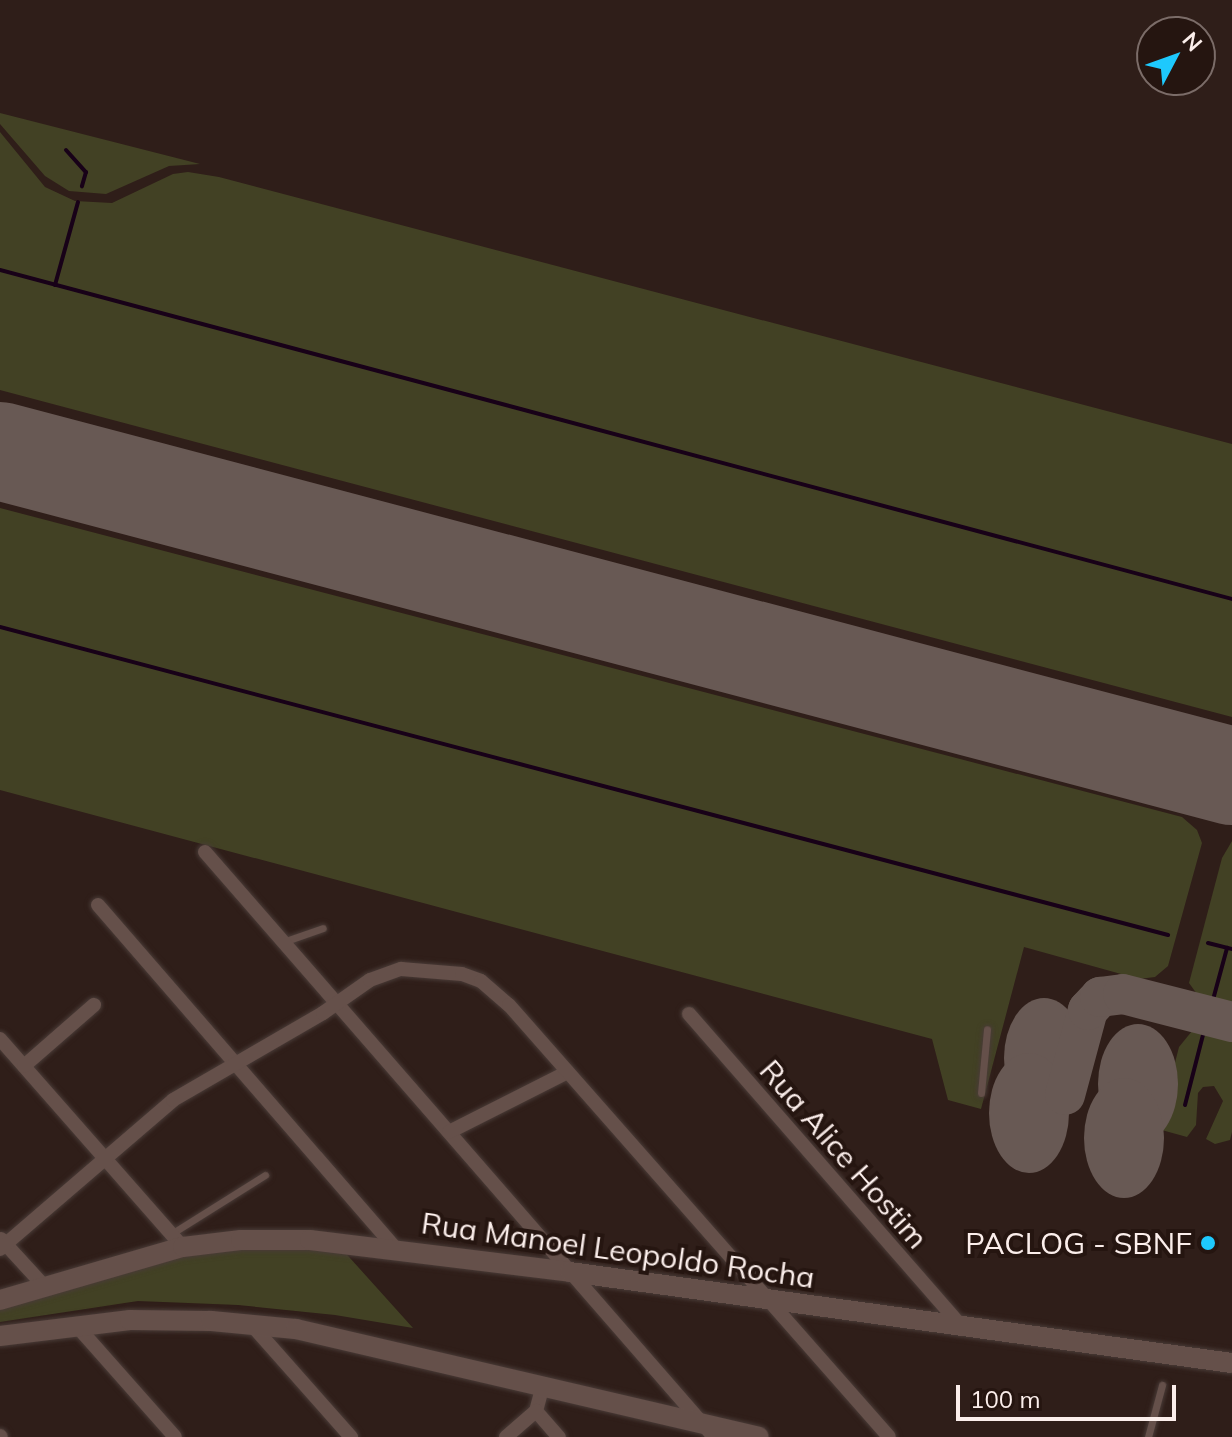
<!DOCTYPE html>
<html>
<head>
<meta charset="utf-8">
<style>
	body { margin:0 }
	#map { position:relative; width:1232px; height:1437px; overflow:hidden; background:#2f1e19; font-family:Mulish,sans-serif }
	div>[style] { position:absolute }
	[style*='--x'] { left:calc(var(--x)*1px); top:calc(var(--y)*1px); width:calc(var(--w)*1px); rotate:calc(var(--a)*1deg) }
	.green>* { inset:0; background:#424124 }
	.stream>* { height:4px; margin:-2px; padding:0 2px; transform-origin:2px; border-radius:2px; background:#180118 }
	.taxiway>* { height:40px; margin:-20px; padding:0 20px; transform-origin:20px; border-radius:20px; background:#685954 }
	.taxiway>.ring { margin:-20px; padding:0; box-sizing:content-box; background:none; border:40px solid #685954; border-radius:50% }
	.runway>* { height:98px; margin:-49px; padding:0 49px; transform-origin:49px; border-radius:49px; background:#685954 }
	.roads { filter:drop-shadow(0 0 2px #493b37) drop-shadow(0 0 2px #493b37) }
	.service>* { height:7px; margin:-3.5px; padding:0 3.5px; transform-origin:3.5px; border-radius:3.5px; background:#65504a }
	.minor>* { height:14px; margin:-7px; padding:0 7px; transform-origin:7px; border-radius:7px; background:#65504a }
	.secondary>* { height:20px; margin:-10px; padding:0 10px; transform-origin:10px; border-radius:10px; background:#65504a }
	.dots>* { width:22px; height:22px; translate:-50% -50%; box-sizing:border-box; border:4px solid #251510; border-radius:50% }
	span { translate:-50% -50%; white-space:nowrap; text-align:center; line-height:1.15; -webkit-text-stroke:8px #251510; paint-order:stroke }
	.street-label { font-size:30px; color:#fbeeeb }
	.poi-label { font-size:30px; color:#fbeeeb }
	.right { translate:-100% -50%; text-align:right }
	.north { position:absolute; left:1136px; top:16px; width:80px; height:80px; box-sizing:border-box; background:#251510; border:2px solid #7b6c68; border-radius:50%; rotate:49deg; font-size:22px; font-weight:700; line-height:32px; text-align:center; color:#fbeeeb }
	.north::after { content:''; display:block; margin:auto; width:28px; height:36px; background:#1ec9fd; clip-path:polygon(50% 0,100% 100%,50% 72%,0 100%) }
	.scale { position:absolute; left:956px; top:1385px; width:220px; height:36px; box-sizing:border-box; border:4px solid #fbeeeb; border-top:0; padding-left:10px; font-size:24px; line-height:28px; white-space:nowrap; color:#fbeeeb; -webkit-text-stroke:6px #251510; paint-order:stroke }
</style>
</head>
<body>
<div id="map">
	<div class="green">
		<i style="clip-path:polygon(0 113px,200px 164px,169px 166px,106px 194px,69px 191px,45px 176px,0 124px)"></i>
		<i style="clip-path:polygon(0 132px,45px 187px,75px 201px,112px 203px,173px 174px,188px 172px,219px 177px,1232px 444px,1232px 717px,0 390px)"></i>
		<i style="clip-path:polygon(0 508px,1182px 817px,1197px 830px,1202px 843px,1168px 966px,1155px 977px,1139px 979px,1024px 947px,981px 1109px,948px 1100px,932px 1039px,0 790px)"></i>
		<i style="clip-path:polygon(1232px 841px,1232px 1009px,1202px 1001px,1189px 983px,1222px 858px)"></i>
		<i style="clip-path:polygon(1208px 1028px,1232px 1035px,1232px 1132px,1230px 1140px,1215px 1144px,1206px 1139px,1223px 1101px,1214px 1086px,1203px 1087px,1198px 1093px,1196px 1125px,1187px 1137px,1158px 1129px,1179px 1047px,1192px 1031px)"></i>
		<i style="clip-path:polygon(341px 1248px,413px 1328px,335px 1315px,238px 1305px,138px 1301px,0 1322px,0 1307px,186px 1256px,228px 1249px)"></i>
	</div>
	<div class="stream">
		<i style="--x:66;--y:150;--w:30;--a:48"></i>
		<i style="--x:86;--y:172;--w:15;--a:106"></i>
		<i style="--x:0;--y:270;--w:1275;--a:14.95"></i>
		<i style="--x:55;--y:285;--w:86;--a:-74.5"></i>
		<i style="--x:0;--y:627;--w:1208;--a:14.77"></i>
		<i style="--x:1208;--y:943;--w:25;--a:14"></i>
		<i style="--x:1214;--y:996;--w:50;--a:-74.8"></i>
		<i style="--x:1185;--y:1105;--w:72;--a:-75.6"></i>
	</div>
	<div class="taxiway">
		<i class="ring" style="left:1024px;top:1018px;width:-22px;height:-22px"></i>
		<i class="ring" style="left:1118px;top:1044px;width:-22px;height:-22px"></i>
		<i class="ring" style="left:1009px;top:1073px;width:-22px;height:-22px"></i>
		<i style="--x:1065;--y:1095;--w:88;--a:-74.9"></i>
		<i style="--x:1088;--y:1010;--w:18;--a:-47"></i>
		<i style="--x:1100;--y:997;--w:23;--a:-7"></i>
		<i style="--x:1123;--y:994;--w:113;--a:14.4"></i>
		<i class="ring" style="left:1104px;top:1098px;width:-22px;height:-22px"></i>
	</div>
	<div class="runway">
		<i style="--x:0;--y:451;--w:1274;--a:14.78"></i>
	</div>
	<div class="roads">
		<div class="service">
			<i style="--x:283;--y:942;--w:42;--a:-19.3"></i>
			<i style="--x:981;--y:1093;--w:64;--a:-84.6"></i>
			<i style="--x:171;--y:1234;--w:111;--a:-32.1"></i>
			<i style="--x:1148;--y:1437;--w:54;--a:-74.9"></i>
		</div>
		<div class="minor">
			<i style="--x:205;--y:852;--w:775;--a:48.97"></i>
			<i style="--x:98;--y:905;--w:459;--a:49.1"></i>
			<i style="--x:689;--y:1014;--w:414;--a:48.9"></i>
			<i style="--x:0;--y:1039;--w:277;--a:48.7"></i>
			<i style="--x:24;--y:1066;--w:93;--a:-41.1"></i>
			<i style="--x:449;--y:1132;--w:133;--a:-26.8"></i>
			<i style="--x:1;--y:1239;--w:64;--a:47.5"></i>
			<i style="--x:0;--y:1249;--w:228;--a:-40.7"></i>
			<i style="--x:173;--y:1100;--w:173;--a:-30.1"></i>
			<i style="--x:323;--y:1013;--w:57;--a:-35.1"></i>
			<i style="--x:370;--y:980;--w:33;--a:-20"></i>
			<i style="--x:401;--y:969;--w:61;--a:4.7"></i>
			<i style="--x:462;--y:974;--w:20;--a:20"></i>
			<i style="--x:481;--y:981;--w:37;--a:41"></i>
			<i style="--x:509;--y:1005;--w:575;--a:48.66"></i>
			<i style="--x:251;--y:1324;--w:151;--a:48.5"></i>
			<i style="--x:76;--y:1325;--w:149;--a:48.5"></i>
			<i style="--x:543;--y:1385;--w:27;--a:105"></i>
			<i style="--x:536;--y:1411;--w:35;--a:49"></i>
			<i style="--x:0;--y:1436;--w:1;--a:45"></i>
			<i style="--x:506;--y:1437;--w:40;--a:-41"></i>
		</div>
		<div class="secondary">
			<i style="--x:0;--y:1300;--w:191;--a:-16.2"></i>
			<i style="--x:183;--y:1247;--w:58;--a:-6.9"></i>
			<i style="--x:241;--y:1240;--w:69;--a:0"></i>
			<i style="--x:310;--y:1240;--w:262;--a:7"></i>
			<i style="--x:570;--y:1272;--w:668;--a:7.83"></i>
			<i style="--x:0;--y:1336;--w:131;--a:-7"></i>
			<i style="--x:130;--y:1320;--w:81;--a:0.7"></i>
			<i style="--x:211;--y:1321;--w:85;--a:5.4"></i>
			<i style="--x:296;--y:1329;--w:475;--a:13.1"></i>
		</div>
	</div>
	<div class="dots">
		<i style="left:1208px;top:1243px;background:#1ec9fd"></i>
	</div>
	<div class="street-label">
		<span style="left:844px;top:1154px;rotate:49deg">Rua Alice Hostim</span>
		<span style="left:618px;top:1250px;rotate:8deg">Rua Manoel Leopoldo Rocha</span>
	</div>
	<div class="poi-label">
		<span class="right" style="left:1192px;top:1243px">PACLOG - SBNF</span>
	</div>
	<div class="north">N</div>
	<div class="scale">100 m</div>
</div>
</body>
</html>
